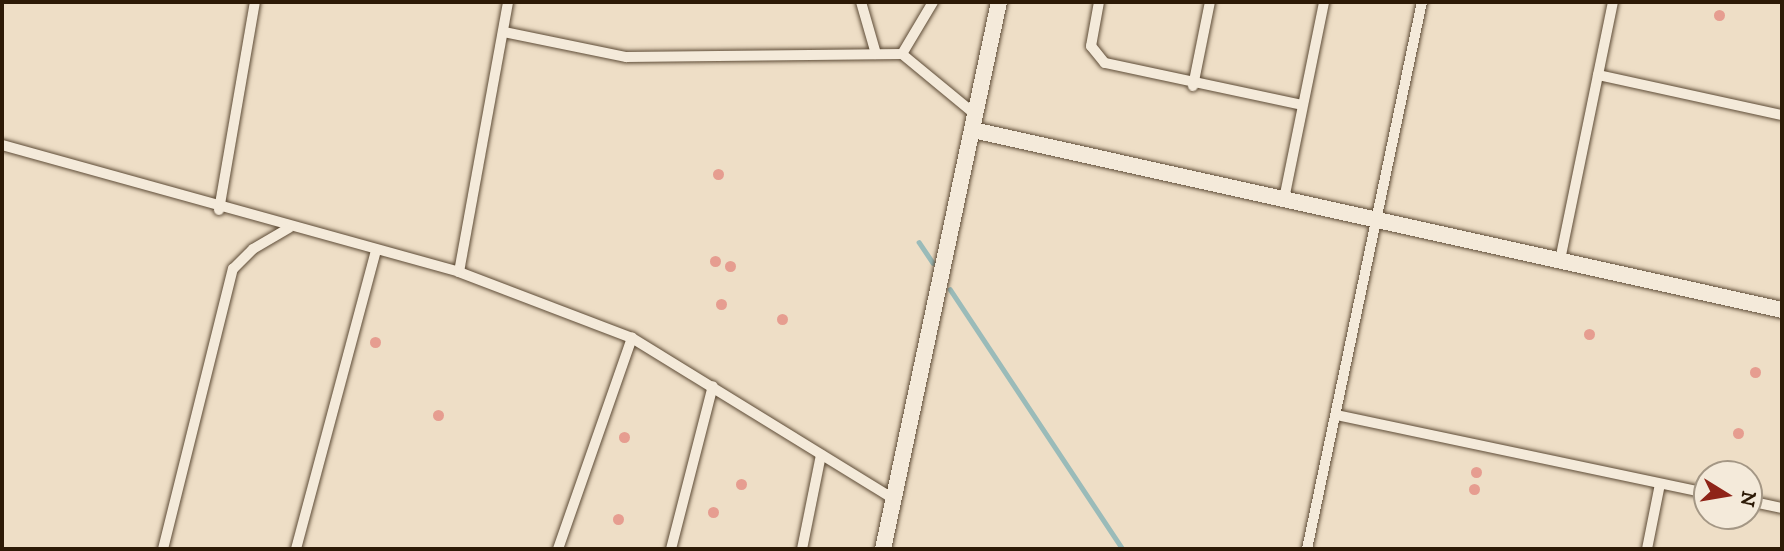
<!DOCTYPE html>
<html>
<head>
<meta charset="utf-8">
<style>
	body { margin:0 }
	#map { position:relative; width:1784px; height:551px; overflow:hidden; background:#eedec6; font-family:"IM FELL DW Pica",serif }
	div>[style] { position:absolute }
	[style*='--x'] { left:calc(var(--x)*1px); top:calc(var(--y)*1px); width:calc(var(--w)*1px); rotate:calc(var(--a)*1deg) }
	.stream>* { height:4.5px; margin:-2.25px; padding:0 2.25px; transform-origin:2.25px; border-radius:2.25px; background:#9abbb9 }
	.building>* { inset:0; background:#e69d90 }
	.round { border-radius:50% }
	.roads { filter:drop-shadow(0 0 2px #5d4b36) drop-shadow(0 0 2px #5d4b36) }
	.street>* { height:10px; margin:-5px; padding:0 5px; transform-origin:5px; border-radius:5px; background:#f4eada }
	.secondary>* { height:16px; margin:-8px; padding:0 8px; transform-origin:8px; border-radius:8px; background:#f4eada }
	span { translate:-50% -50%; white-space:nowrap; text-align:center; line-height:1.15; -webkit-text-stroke:5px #f4eada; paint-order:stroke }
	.frame { position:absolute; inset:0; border:4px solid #2d1a06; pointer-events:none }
	.north { position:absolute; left:1693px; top:460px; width:70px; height:70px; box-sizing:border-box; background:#f4eada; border:2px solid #a49785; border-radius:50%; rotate:101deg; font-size:19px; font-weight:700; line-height:28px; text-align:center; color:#2d1a06 }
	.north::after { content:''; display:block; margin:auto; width:24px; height:32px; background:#8f2418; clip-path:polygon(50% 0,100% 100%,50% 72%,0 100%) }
</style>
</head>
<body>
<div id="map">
	<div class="stream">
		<i style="--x:919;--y:242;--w:25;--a:56"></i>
		<i style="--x:950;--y:289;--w:312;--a:56.4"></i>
	</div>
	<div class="building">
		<i class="round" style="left:1713.5px;top:9.5px;width:11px;height:11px"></i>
		<i class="round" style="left:712.5px;top:168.5px;width:11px;height:11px"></i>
		<i class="round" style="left:709.5px;top:255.5px;width:11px;height:11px"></i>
		<i class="round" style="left:724.5px;top:260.5px;width:11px;height:11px"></i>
		<i class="round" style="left:715.5px;top:298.5px;width:11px;height:11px"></i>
		<i class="round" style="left:776.5px;top:313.5px;width:11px;height:11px"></i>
		<i class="round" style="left:1583.5px;top:328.5px;width:11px;height:11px"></i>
		<i class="round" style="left:369.5px;top:336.5px;width:11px;height:11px"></i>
		<i class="round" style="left:1749.5px;top:366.5px;width:11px;height:11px"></i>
		<i class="round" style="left:432.5px;top:409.5px;width:11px;height:11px"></i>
		<i class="round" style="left:1732.5px;top:427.5px;width:11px;height:11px"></i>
		<i class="round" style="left:618.5px;top:431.5px;width:11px;height:11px"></i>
		<i class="round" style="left:1470.5px;top:466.5px;width:11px;height:11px"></i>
		<i class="round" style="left:735.5px;top:478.5px;width:11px;height:11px"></i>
		<i class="round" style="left:1468.5px;top:483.5px;width:11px;height:11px"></i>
		<i class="round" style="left:707.5px;top:506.5px;width:11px;height:11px"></i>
		<i class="round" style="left:612.5px;top:513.5px;width:11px;height:11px"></i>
	</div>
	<div class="roads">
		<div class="street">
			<i style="--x:861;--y:2;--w:54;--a:73.9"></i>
			<i style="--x:1099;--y:2;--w:45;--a:100.3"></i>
			<i style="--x:1091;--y:46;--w:22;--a:51"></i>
			<i style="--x:1105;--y:63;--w:201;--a:12"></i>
			<i style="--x:504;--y:32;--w:125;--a:11.6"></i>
			<i style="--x:626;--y:57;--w:276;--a:-0.6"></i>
			<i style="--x:902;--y:54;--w:96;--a:39.5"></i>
			<i style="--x:902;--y:54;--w:61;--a:-59.2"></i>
			<i style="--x:1598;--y:75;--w:188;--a:12.3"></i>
			<i style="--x:1193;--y:86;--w:86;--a:-78.6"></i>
			<i style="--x:2;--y:145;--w:474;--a:15.5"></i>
			<i style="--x:459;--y:272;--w:185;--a:20.9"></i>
			<i style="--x:632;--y:338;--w:308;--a:31.6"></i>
			<i style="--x:1284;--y:199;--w:201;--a:-78.5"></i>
			<i style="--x:219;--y:210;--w:211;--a:-80.2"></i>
			<i style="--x:1560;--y:260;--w:263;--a:-78.4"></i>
			<i style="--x:459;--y:272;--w:274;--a:-79.7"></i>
			<i style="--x:1336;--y:415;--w:379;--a:11.9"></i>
			<i style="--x:1749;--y:501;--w:34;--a:12"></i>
			<i style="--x:163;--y:549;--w:289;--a:-76"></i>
			<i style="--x:233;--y:269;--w:28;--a:-45"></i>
			<i style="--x:253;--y:249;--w:42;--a:-30.3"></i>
			<i style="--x:296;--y:549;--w:310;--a:-75"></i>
			<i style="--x:558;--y:549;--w:224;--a:-70.7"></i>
			<i style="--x:671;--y:549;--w:168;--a:-75.6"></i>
			<i style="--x:802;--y:549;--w:96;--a:-78.6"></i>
			<i style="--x:1307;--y:549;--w:559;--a:-78.13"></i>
			<i style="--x:1647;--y:549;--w:66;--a:-78.7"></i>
		</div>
		<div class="secondary">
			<i style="--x:973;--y:130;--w:829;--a:12.54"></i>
			<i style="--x:883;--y:549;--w:559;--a:-78.03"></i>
		</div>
	</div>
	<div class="frame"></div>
	<div class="north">N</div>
</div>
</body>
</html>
